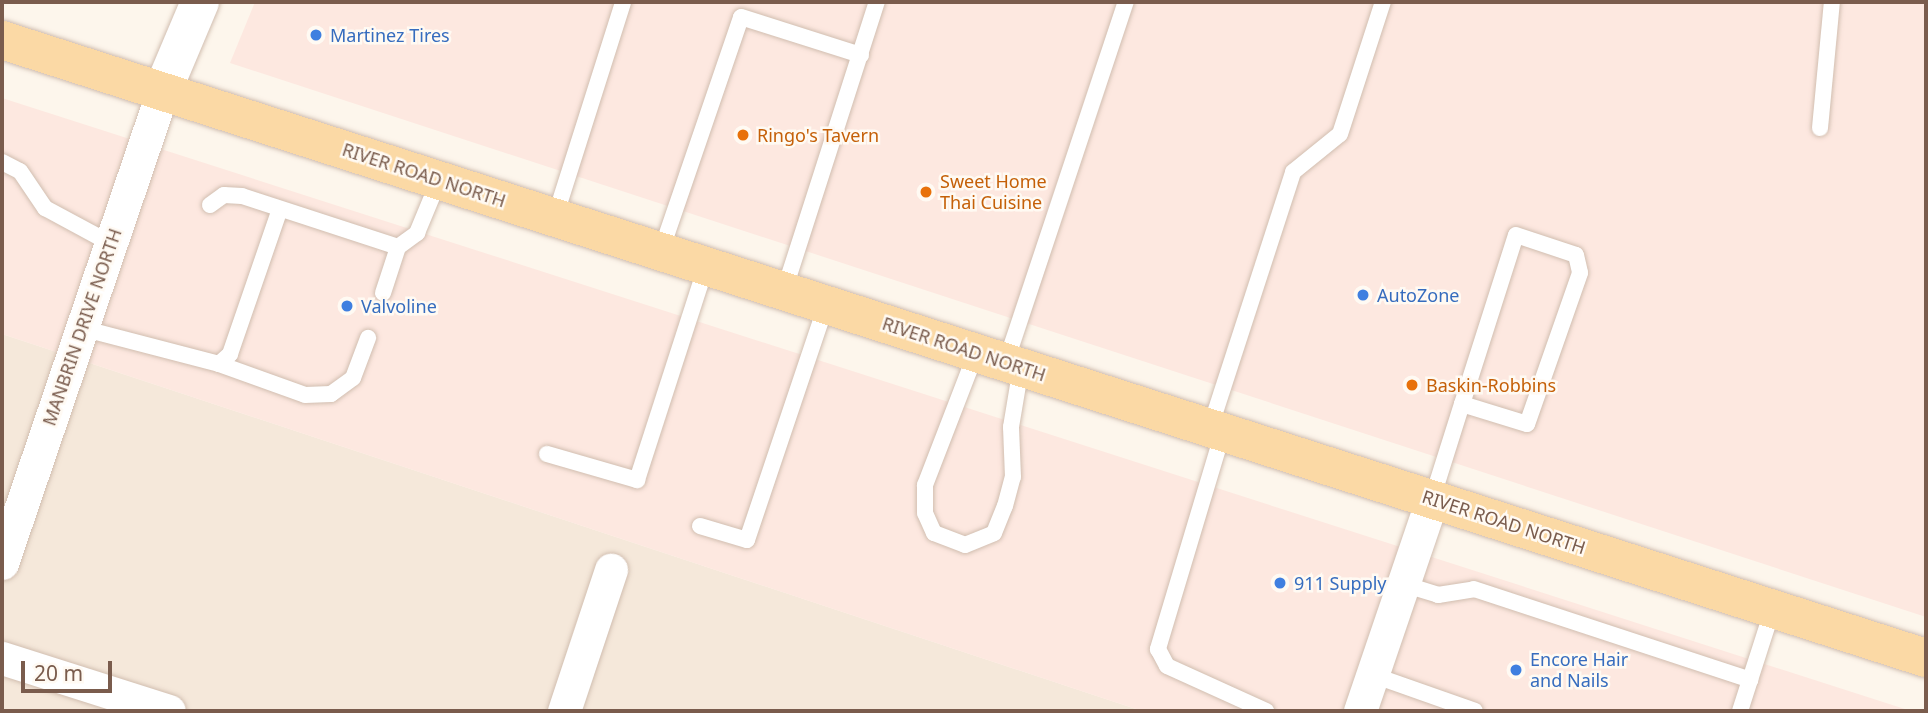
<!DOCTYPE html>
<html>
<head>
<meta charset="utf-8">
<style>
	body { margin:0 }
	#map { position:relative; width:1928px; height:713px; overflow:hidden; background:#fdf6ec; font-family:"Noto Sans",sans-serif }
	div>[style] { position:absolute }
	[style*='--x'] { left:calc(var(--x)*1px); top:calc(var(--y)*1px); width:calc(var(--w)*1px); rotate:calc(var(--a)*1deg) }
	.residential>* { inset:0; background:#f5e8da }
	.commercial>* { inset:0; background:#fde8e0 }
	.roads { filter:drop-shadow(0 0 2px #d1beb0) drop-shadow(0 0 2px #d1beb0) }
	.service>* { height:16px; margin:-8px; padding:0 8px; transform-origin:8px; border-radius:8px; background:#fff }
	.minor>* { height:33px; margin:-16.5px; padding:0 16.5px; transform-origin:16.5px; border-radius:16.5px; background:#fff }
	.secondary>* { height:38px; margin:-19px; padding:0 19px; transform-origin:19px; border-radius:19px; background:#fff }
	.primary>* { height:38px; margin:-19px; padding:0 19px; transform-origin:19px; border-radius:19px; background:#fbd9a5 }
	.dots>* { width:19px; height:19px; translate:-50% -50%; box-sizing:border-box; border:4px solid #fffaf3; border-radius:50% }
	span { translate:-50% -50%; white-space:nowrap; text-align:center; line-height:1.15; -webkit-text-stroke:5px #fffaf3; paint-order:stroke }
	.shop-label { font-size:18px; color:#366cbe }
	.left { translate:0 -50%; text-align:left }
	.food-label { font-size:18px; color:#c56008 }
	.street-label { font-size:18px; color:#7a5c4d }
	.frame { position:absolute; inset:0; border:4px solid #7a5c4d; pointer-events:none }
	.scale { position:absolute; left:21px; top:661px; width:91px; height:32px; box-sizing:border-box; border:4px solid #7a5c4d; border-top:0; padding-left:9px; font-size:21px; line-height:24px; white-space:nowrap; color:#7a5c4d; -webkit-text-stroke:5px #fffaf3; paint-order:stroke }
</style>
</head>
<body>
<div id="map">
	<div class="residential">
		<i style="clip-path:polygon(2px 334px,1142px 711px,2px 711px)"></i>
	</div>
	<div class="commercial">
		<i style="clip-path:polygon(255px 2px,1926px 2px,1926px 617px,230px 63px)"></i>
		<i style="clip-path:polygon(2px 98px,1911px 711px,1142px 711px,2px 334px)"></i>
	</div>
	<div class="roads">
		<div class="service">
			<i style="--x:1820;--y:128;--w:127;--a:-84.6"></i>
			<i style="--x:2;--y:162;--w:20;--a:27"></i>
			<i style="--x:20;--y:171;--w:45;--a:56"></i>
			<i style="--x:45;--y:208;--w:74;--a:28.3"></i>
			<i style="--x:210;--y:205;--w:17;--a:-36"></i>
			<i style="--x:224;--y:195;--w:18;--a:3"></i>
			<i style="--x:242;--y:196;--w:164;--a:18.1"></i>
			<i style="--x:398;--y:247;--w:24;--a:-36"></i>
			<i style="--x:417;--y:233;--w:57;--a:-67.5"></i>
			<i style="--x:555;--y:217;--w:225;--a:-72.4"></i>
			<i style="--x:661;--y:251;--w:247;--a:-71.1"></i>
			<i style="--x:741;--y:17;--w:126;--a:17.6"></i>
			<i style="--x:784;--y:291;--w:304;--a:-72.2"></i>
			<i style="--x:383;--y:293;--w:48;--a:-71.9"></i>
			<i style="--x:81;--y:328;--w:143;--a:14.6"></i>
			<i style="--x:219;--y:364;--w:15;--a:-42"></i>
			<i style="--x:230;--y:354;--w:153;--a:-71"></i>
			<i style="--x:976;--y:353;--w:142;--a:111.1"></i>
			<i style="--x:925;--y:485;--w:28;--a:90"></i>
			<i style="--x:925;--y:513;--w:22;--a:66"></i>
			<i style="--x:934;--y:533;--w:33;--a:21"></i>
			<i style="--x:965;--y:545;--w:31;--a:-22"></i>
			<i style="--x:994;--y:533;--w:29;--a:-68"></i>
			<i style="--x:1005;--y:506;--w:30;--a:-75"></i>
			<i style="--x:1013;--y:477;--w:50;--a:-92.3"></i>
			<i style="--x:1011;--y:427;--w:61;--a:-80.5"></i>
			<i style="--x:1006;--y:362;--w:379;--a:-71.6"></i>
			<i style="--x:219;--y:364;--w:91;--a:19.8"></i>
			<i style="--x:305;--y:395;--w:26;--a:-2"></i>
			<i style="--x:331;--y:394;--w:27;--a:-36"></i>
			<i style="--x:353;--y:378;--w:43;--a:-69.4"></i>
			<i style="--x:1210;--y:428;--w:269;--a:-72"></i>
			<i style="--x:1293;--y:172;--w:60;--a:-39"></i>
			<i style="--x:1340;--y:134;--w:139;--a:-72"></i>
			<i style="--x:1223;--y:432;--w:227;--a:106.7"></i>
			<i style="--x:1158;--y:649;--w:19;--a:62"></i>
			<i style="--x:1167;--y:666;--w:109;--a:24.4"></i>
			<i style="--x:547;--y:454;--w:94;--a:16.1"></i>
			<i style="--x:637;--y:480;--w:224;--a:-72.1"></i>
			<i style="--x:1432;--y:499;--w:100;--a:-72.5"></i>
			<i style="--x:1462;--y:404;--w:177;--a:-72.3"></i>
			<i style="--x:1516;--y:235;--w:63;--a:18.4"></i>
			<i style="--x:1576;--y:255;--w:18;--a:77"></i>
			<i style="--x:1580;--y:273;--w:160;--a:109.3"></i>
			<i style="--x:1527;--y:424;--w:68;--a:-162.9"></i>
			<i style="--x:700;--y:526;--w:49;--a:16.6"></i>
			<i style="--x:747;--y:540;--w:248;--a:-71.4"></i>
			<i style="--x:1403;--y:584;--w:37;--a:17"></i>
			<i style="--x:1438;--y:595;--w:36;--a:-9"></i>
			<i style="--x:1474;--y:589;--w:291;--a:18.2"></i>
			<i style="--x:1373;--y:675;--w:108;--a:19.4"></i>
			<i style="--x:1740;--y:711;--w:108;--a:-72.2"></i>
		</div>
		<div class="minor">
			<i style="--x:2;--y:563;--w:497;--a:-71.2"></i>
			<i style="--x:2;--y:658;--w:175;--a:17.6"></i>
			<i style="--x:564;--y:711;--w:149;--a:-71.6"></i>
			<i style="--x:1360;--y:711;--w:224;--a:-71.2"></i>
		</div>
		<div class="secondary">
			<i style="--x:162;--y:92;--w:98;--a:-67.1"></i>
		</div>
		<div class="primary">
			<i style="--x:2;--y:40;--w:2021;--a:17.81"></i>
		</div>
	</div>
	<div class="dots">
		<i style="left:316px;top:35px;background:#3f7fe0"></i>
		<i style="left:743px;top:135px;background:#e8710a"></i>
		<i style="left:926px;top:192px;background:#e8710a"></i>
		<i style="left:1363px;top:295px;background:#3f7fe0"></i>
		<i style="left:347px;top:306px;background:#3f7fe0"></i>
		<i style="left:1412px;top:385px;background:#e8710a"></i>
		<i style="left:1280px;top:583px;background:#3f7fe0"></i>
		<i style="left:1516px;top:670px;background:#3f7fe0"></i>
	</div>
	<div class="shop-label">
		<span class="left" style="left:330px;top:35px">Martinez Tires</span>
		<span class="left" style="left:1377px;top:295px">AutoZone</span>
		<span class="left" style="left:361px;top:306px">Valvoline</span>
		<span class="left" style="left:1294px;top:583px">911 Supply</span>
		<span class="left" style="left:1530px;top:670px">Encore Hair<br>and Nails</span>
	</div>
	<div class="food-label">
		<span class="left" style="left:757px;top:135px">Ringo's Tavern</span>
		<span class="left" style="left:940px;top:192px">Sweet Home<br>Thai Cuisine</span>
		<span class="left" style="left:1426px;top:385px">Baskin-Robbins</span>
	</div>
	<div class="street-label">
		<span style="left:424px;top:175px;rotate:18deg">RIVER ROAD NORTH</span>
		<span style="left:82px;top:327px;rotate:-71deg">MANBRIN DRIVE NORTH</span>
		<span style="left:964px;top:349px;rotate:18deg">RIVER ROAD NORTH</span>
		<span style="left:1504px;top:522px;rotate:18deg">RIVER ROAD NORTH</span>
	</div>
	<div class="frame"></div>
	<div class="scale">20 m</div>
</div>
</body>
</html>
